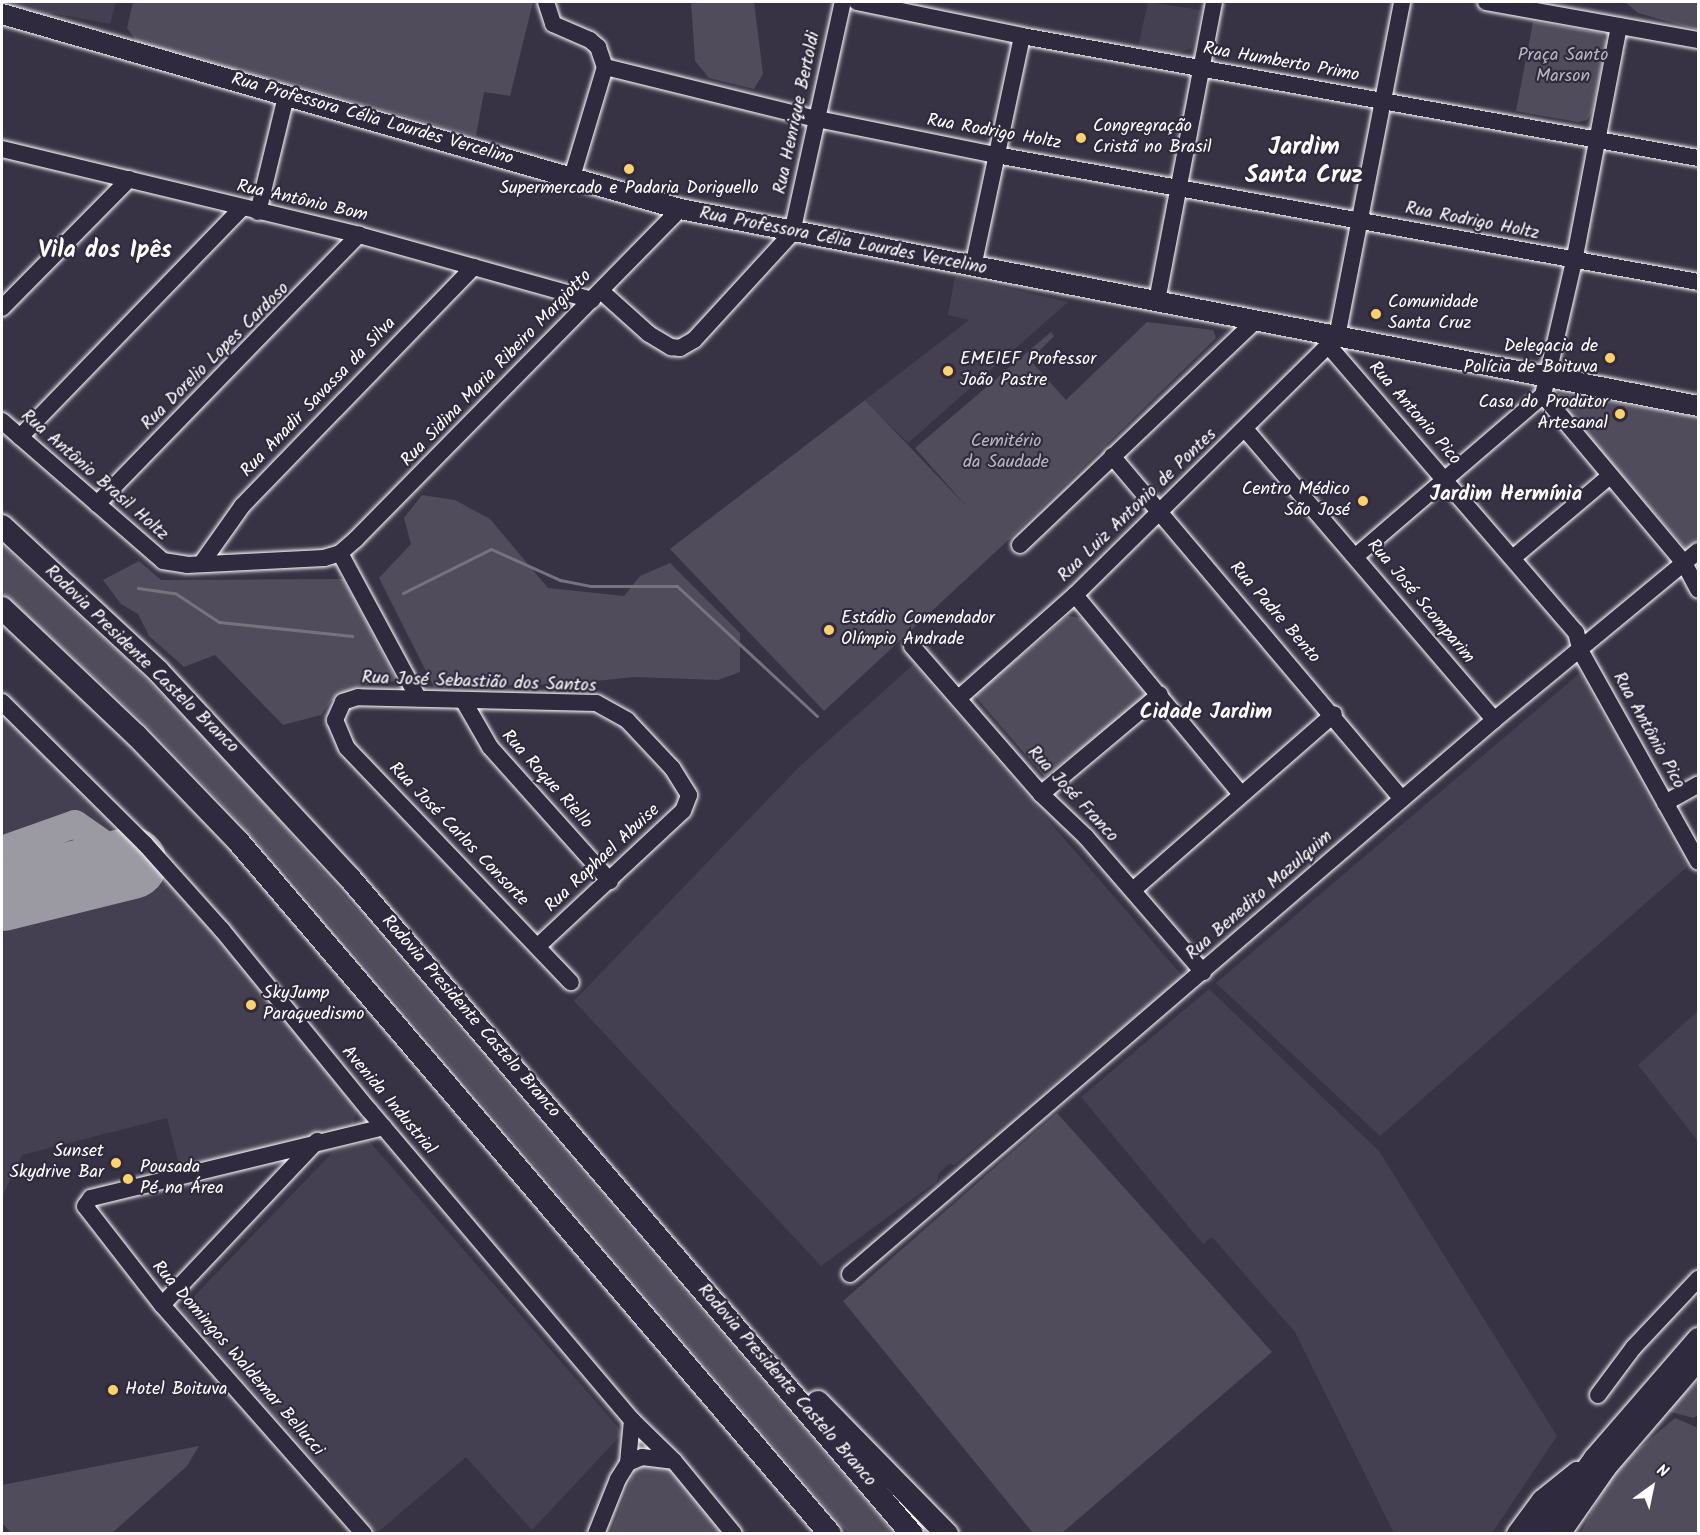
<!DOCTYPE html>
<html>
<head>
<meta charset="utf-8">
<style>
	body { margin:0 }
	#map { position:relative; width:1700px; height:1535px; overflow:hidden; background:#373345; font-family:Kalam,sans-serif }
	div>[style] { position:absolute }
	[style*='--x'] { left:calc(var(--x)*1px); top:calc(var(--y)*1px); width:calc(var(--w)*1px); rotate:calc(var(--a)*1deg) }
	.built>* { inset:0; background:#444051 }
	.green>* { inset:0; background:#514c5c }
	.stream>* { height:3px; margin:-1.5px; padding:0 1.5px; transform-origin:1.5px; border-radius:1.5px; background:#76737f }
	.taxiway>* { height:28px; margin:-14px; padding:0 14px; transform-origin:14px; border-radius:14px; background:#9b99a2 }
	.runway>* { height:72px; margin:-36px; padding:0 36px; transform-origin:36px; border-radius:36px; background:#9b99a2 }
	.roads { filter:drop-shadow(0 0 2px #fff) drop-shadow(0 0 2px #fff) }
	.minor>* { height:16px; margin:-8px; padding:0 8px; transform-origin:8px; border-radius:8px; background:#2f2a3d }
	.major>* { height:20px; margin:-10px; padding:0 10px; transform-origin:10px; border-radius:10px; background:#2f2a3d }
	.highway>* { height:22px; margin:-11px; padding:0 11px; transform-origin:11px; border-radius:11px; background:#2f2a3d }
	.dots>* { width:16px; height:16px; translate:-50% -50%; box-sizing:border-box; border:3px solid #2f2a3d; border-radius:50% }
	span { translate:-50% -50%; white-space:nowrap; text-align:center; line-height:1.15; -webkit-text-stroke:4.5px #2f2a3d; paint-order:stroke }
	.park-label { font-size:18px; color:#b9b7be }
	.street-label { font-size:18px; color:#fff }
	.poi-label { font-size:18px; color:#fff }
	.left { translate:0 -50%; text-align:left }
	.right { translate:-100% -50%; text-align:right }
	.quarter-label { font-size:21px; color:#fff; font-weight:700 }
	.district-label { font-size:24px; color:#fff; font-weight:700 }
	.frame { position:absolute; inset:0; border:3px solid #fff; pointer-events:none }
	.north { position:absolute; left:1622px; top:1457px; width:60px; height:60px; -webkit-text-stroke:4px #2f2a3d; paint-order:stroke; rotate:33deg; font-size:16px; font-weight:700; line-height:24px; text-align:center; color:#fff }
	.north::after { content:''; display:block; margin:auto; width:21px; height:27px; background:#fff; clip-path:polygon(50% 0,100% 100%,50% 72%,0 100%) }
</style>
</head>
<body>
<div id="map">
	<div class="built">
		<i style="clip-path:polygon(2px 2px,116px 2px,110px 24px,53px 13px,42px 19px,2px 10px)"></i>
		<i style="clip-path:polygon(1148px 2px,1201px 10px,1192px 48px,1173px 55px,1138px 47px)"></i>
		<i style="clip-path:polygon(955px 276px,1068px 302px,908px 443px,865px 400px,969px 320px,948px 315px)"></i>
		<i style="clip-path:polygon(914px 664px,1183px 977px,954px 1165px,949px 1164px,938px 1174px,937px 1181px,821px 1266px,574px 1001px,799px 767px)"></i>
		<i style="clip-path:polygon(1580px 673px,1687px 867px,1380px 1136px,1216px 983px)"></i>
		<i style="clip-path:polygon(2px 711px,130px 838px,275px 1006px,357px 1110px,353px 1126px,180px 1169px,167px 1118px,22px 1155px,2px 1197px)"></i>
		<i style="clip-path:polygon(1209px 989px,1379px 1151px,1557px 1436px,1492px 1533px,1394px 1533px,1295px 1332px,1212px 1237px,1203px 1244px,1081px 1097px)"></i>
		<i style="clip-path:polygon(1698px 1011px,1698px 1141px,1638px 1065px)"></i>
		<i style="clip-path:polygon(369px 1141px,623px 1433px,532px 1530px,466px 1457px,377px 1533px,181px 1310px,333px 1152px)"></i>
	</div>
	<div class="green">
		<i style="clip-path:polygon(133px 2px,533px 2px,510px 96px,484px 92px,476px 136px,137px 42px,127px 28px)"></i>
		<i style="clip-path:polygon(691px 2px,754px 2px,763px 74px,754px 89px,709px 78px,695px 61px)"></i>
		<i style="clip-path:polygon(1625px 2px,1698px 2px,1698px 30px,1638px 13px)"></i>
		<i style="clip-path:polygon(1533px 22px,1602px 33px,1607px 43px,1592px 112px,1587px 120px,1578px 122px,1516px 111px)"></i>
		<i style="clip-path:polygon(1147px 322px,1213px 330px,1216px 338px,1003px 545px,824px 711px,670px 549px,865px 400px,968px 508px,915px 448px,1051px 332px,1054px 336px,1030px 360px,1066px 400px)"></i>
		<i style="clip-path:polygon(1559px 393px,1698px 417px,1698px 540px,1687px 550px,1555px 399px)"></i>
		<i style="clip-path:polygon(422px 495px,455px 500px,490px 519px,548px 588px,624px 596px,640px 576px,670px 563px,740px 633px,740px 672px,718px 680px,633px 677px,568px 684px,434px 687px,379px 578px,411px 544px,404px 518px)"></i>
		<i style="clip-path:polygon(2px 545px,126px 659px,231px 764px,893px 1533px,848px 1533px,277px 863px,155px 733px,2px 592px)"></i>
		<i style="clip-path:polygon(139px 561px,161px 580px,343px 579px,397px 681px,361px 685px,331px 701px,321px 715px,283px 725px,215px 655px,184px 667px,149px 636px,138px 614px,121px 604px,103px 580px)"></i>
		<i style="clip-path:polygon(1068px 616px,1083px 618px,1142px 686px,1144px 698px,1045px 777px,974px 695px)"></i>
		<i style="clip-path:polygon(1057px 1113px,1272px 1352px,1062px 1533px,1033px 1533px,843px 1301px)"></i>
		<i style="clip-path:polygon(1698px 1380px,1698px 1414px,1694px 1418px,1666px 1411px)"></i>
		<i style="clip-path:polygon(1675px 1418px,1698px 1428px,1698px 1533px,1580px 1534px,1614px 1470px)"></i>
		<i style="clip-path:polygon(199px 1446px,187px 1466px,112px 1533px,11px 1533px,2px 1523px,2px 1485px)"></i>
		<i style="clip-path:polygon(651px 1463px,669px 1468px,725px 1534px,610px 1534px,635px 1470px)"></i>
	</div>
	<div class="stream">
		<i style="--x:138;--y:588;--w:37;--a:8"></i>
		<i style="--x:175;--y:593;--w:53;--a:33.4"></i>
		<i style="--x:219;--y:622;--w:134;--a:6"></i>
		<i style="--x:403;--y:593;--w:98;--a:-26.6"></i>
		<i style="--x:491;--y:549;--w:76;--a:24.2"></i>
		<i style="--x:560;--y:580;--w:32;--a:11"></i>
		<i style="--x:591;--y:586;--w:86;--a:0"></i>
		<i style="--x:677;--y:586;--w:191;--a:42.9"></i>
	</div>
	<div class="taxiway">
		<i style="--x:2;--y:850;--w:77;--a:-19.6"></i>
		<i style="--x:75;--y:824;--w:68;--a:34.9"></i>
		<i style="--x:2;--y:875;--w:31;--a:25"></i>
	</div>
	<div class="runway">
		<i style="--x:2;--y:895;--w:133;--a:-13.9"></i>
	</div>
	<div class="roads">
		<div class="minor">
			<i style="--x:546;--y:2;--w:23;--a:72"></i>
			<i style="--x:553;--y:24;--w:40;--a:23.4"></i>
			<i style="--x:590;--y:40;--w:11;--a:41"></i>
			<i style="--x:598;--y:47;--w:21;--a:71"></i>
			<i style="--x:605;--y:67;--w:115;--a:106.7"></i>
			<i style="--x:857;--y:2;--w:168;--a:11.6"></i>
			<i style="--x:1022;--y:36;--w:687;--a:10.23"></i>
			<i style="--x:1486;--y:2;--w:215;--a:10.2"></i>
			<i style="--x:1619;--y:26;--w:239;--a:100.8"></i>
			<i style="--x:1574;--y:261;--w:138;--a:103"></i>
			<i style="--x:1543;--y:395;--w:219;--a:50"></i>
			<i style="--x:1684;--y:563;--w:30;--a:62"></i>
			<i style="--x:605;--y:67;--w:218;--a:13.8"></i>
			<i style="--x:817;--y:119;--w:183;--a:11.4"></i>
			<i style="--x:996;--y:155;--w:713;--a:10.25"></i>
			<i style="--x:2;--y:149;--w:367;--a:13.5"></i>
			<i style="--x:359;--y:235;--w:242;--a:15.6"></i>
			<i style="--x:258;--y:212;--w:119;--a:-76.4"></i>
			<i style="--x:973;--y:267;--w:236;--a:-78"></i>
			<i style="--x:601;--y:291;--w:64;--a:41.9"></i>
			<i style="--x:649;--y:334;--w:26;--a:31"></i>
			<i style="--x:671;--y:347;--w:9;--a:6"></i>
			<i style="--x:680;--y:348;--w:16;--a:-30"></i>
			<i style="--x:694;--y:340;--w:145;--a:-47.5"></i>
			<i style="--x:792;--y:233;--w:237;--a:-77.6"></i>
			<i style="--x:1157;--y:301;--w:304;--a:-79.2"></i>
			<i style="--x:2;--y:308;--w:181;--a:-45.4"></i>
			<i style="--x:1327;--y:344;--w:381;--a:49.2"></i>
			<i style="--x:1576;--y:632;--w:21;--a:76"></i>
			<i style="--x:1581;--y:652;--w:240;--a:60.8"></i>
			<i style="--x:2;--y:421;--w:213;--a:41"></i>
			<i style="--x:163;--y:561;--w:24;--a:9"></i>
			<i style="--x:187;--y:565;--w:137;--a:-2.9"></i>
			<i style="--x:324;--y:558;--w:17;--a:-17"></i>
			<i style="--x:340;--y:553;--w:21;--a:-41"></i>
			<i style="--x:356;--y:539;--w:462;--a:-45.5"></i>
			<i style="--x:1245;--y:429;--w:383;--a:49.4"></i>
			<i style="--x:20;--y:437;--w:318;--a:-45.9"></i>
			<i style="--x:1112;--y:456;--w:449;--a:49.8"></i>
			<i style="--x:97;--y:504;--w:376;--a:-45.8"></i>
			<i style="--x:1020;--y:545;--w:322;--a:-43.6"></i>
			<i style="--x:340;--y:553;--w:165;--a:61.7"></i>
			<i style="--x:1356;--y:556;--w:247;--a:-40.7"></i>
			<i style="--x:1514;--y:557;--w:126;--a:-40.2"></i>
			<i style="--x:201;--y:564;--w:71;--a:-54.7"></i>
			<i style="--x:242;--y:506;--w:333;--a:-45.9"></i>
			<i style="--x:1075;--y:595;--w:259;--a:50.2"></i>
			<i style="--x:912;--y:646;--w:196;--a:48.9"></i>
			<i style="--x:1041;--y:794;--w:62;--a:43.7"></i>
			<i style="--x:1086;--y:837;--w:179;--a:49.1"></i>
			<i style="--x:960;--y:697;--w:154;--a:-41.6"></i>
			<i style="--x:1075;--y:595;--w:368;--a:-44.6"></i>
			<i style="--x:1337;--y:337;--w:341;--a:-79"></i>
			<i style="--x:463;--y:700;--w:54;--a:60.1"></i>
			<i style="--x:490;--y:747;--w:180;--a:48.2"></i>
			<i style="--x:2;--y:702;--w:202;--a:44.8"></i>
			<i style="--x:145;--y:844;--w:115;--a:48.2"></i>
			<i style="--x:222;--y:930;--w:232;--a:50.8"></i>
			<i style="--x:369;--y:1110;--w:407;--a:49.7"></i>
			<i style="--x:632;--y:1420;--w:59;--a:44.3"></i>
			<i style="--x:674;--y:1461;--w:94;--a:50.6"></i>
			<i style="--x:1041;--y:794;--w:155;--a:-40"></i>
			<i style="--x:1665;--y:803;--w:38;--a:-29"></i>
			<i style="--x:1133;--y:890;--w:267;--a:-41.2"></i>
			<i style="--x:538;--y:946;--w:198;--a:-43"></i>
			<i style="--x:683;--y:811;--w:17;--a:-69"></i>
			<i style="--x:689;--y:795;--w:32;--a:-122"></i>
			<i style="--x:672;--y:768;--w:66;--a:-133.2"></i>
			<i style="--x:627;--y:720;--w:35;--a:-151"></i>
			<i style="--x:596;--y:703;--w:238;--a:-178.6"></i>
			<i style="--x:358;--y:697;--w:16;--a:162"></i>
			<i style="--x:343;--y:702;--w:20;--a:114"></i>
			<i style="--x:335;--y:720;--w:30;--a:67"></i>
			<i style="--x:347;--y:748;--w:324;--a:46.3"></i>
			<i style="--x:850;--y:1274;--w:850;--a:-40.7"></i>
			<i style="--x:1494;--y:720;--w:265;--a:-39.6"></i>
			<i style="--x:162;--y:1305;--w:226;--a:-46.6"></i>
			<i style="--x:1598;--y:1395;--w:59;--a:-53.3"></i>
			<i style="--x:1633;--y:1348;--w:95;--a:-46.7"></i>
			<i style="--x:628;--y:1463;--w:43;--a:-84.7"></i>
			<i style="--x:364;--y:1534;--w:305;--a:-131.4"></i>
			<i style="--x:162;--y:1305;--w:125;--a:-127.9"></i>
			<i style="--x:85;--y:1206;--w:10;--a:-53"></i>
			<i style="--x:91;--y:1198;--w:301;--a:-13.6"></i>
			<i style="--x:596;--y:1534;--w:59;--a:-68.2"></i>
			<i style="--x:618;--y:1479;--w:19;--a:-58"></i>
			<i style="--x:628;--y:1463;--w:15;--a:-23"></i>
			<i style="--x:642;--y:1457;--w:31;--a:7"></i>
		</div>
		<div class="major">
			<i style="--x:2;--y:14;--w:705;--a:16.05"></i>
			<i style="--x:680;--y:209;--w:1037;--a:10.95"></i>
			<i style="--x:1517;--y:1534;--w:42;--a:-53.7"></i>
			<i style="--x:1542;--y:1500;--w:45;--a:-38.7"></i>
			<i style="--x:1539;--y:1534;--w:94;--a:-54.1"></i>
			<i style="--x:1594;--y:1458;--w:159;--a:-49.1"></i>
			<i style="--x:1560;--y:1534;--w:80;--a:-55.1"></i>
			<i style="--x:1606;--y:1468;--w:141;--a:-49.3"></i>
		</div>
		<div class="highway">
			<i style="--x:2;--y:526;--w:214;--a:42.9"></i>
			<i style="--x:159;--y:672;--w:280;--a:47.2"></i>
			<i style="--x:349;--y:877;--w:865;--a:49.41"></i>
			<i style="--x:2;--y:608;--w:185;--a:43.5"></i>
			<i style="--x:136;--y:735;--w:147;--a:46.1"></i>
			<i style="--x:238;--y:841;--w:911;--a:49.49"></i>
			<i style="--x:818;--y:1402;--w:185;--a:45.7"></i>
		</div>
	</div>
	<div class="dots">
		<i style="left:1081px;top:138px;background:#ffd166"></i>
		<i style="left:629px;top:169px;background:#ffd166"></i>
		<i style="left:1376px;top:314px;background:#ffd166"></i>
		<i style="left:1610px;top:358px;background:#ffd166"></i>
		<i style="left:948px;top:371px;background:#ffd166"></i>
		<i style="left:1620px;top:414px;background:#ffd166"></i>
		<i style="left:1363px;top:501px;background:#ffd166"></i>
		<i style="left:829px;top:630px;background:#ffd166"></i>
		<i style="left:251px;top:1005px;background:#ffd166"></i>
		<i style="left:116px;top:1163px;background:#ffd166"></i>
		<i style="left:128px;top:1179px;background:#ffd166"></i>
		<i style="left:113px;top:1390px;background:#ffd166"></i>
	</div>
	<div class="park-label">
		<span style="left:1563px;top:67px">Praça Santo<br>Marson</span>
		<span style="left:1006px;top:453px">Cemitério<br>da Saudade</span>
	</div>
	<div class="street-label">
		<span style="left:1281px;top:63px;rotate:10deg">Rua Humberto Primo</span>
		<span style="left:798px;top:113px;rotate:-78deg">Rua Henrique Bertoldi</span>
		<span style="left:372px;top:120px;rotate:16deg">Rua Professora Célia Lourdes Vercelino</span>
		<span style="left:994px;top:133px;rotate:10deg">Rua Rodrigo Holtz</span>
		<span style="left:302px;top:202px;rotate:13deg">Rua Antônio Bom</span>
		<span style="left:1472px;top:222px;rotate:11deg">Rua Rodrigo Holtz</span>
		<span style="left:843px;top:242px;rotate:11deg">Rua Professora Célia Lourdes Vercelino</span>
		<span style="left:216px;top:357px;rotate:-45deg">Rua Dorelio Lopes Cardoso</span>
		<span style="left:497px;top:369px;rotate:-46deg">Rua Sidina Maria Ribeiro Margiotto</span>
		<span style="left:319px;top:398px;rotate:-46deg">Rua Anadir Savassa da Silva</span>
		<span style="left:1414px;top:414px;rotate:49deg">Rua Antonio Pico</span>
		<span style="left:94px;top:476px;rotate:41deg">Rua Antônio Brasil Holtz</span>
		<span style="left:1138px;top:506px;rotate:-44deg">Rua Luiz Antonio de Pontes</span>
		<span style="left:1420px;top:602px;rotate:50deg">Rua José Scomparim</span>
		<span style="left:1274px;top:613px;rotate:49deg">Rua Padre Bento</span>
		<span style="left:141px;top:660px;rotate:44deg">Rodovia Presidente Castelo Branco</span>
		<span style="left:479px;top:683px;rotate:2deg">Rua José Sebastião dos Santos</span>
		<span style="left:1648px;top:731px;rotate:61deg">Rua Antônio Pico</span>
		<span style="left:546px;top:780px;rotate:48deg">Rua Roque Riello</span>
		<span style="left:1072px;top:795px;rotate:47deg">Rua José Franco</span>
		<span style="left:458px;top:835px;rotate:46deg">Rua José Carlos Consorte</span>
		<span style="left:603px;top:859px;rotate:-43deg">Rua Raphael Abuise</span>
		<span style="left:1260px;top:896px;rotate:-41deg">Rua Benedito Mazulquim</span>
		<span style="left:470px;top:1017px;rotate:49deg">Rodovia Presidente Castelo Branco</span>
		<span style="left:388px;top:1101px;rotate:50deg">Avenida Industrial</span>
		<span style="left:237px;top:1359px;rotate:49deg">Rua Domingos Waldemar Bellucci</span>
		<span style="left:786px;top:1386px;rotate:49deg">Rodovia Presidente Castelo Branco</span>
	</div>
	<div class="poi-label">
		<span class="left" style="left:1093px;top:138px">Congregração<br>Cristã no Brasil</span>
		<span style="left:629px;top:189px">Supermercado e Padaria Doriguello</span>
		<span class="left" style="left:1388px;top:314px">Comunidade<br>Santa Cruz</span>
		<span class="right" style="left:1598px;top:358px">Delegacia de<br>Polícia de Boituva</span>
		<span class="left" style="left:960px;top:371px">EMEIEF Professor<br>João Pastre</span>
		<span class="right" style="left:1608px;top:414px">Casa do Produtor<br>Artesanal</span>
		<span class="right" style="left:1350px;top:501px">Centro Médico<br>São José</span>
		<span class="left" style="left:841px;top:630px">Estádio Comendador<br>Olímpio Andrade</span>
		<span class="left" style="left:263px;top:1005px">SkyJump<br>Paraquedismo</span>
		<span class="right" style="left:104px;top:1163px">Sunset<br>Skydrive Bar</span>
		<span class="left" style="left:140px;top:1179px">Pousada<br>Pé na Área</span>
		<span class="left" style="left:125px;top:1390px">Hotel Boituva</span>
	</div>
	<div class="quarter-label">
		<span style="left:1506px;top:495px">Jardim Hermínia</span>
		<span style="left:1206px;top:713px">Cidade Jardim</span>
	</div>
	<div class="district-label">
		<span style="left:1304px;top:162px">Jardim<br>Santa Cruz</span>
		<span style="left:105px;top:251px">Vila dos Ipês</span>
	</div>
	<div class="frame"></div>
	<div class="north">N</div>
</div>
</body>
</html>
